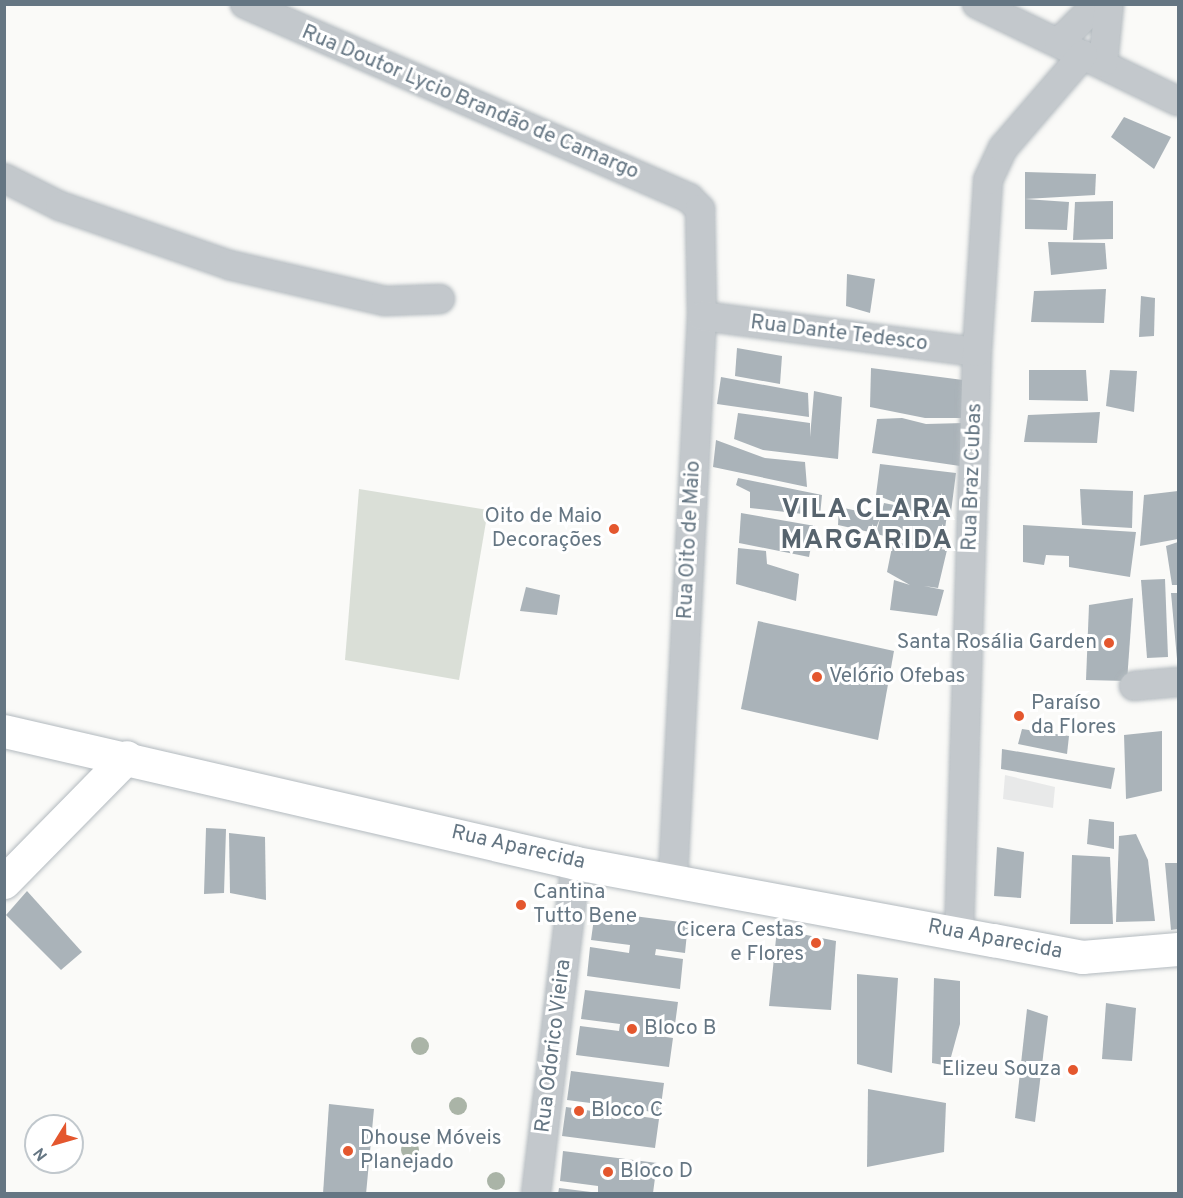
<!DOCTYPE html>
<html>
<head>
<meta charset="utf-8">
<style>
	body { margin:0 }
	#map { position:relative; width:1183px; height:1198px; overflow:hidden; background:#fafaf8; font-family:Overpass,sans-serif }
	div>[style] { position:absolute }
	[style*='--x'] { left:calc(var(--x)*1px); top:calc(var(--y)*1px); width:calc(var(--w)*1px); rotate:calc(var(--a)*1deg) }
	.built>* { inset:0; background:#e8e9e9 }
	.green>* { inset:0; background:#dadfd7 }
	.building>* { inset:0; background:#aab3b9 }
	.roads { filter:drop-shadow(0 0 2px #b3babf) drop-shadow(0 0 2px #b3babf) }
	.street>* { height:28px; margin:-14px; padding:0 14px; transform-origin:14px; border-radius:14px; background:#c3c8cc }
	.secondary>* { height:33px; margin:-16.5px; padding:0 16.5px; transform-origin:16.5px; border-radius:16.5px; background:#fff }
	.trees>* { width:18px; height:18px; margin:-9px; border-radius:50%; background:#aab4a7 }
	.dots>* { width:16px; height:16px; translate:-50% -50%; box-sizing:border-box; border:3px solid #fff; border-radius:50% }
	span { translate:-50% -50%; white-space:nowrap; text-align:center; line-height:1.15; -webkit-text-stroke:6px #fff; paint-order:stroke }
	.street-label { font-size:21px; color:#657683 }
	.poi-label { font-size:21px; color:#657683 }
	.right { translate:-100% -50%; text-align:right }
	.left { translate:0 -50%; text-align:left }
	.district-label { font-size:27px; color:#57646e; font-weight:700; letter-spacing:1.5px }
	.frame { position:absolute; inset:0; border:6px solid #657683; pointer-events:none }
	.north { position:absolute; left:24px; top:1114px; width:60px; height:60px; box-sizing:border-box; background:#fff; border:2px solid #c1c8cd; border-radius:50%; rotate:233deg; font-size:16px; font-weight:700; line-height:24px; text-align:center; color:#657683 }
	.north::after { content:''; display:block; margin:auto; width:21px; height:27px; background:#e4572e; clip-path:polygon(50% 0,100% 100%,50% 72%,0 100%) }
</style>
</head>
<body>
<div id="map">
	<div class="built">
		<i style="clip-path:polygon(1005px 775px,1055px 787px,1053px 808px,1003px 799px)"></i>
	</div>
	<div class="green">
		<i style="clip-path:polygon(359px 489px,488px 510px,459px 680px,345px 660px)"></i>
	</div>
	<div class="building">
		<i style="clip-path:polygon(1124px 117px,1171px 137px,1154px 169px,1111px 137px)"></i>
		<i style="clip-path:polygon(1025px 172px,1096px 174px,1095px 195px,1025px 199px)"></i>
		<i style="clip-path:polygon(1025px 199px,1069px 202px,1067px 230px,1025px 229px)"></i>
		<i style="clip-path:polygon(1113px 201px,1113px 239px,1073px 240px,1075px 202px)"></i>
		<i style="clip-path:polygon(1048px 242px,1105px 243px,1107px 269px,1051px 275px)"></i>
		<i style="clip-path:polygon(847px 274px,875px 279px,870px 313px,846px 306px)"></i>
		<i style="clip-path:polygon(1106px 289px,1104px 323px,1031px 322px,1034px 291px)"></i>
		<i style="clip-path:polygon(1141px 296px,1155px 298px,1154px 336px,1139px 337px)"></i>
		<i style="clip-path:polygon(737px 348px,782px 356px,780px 384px,735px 376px)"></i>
		<i style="clip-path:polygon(871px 368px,963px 380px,963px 418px,925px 418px,870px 407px)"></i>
		<i style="clip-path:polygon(1029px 370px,1086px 370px,1088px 401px,1029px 400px)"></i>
		<i style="clip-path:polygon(1110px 370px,1137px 371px,1134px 412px,1106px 406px)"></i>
		<i style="clip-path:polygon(721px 377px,808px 393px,809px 417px,717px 404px)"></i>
		<i style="clip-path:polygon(814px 391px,842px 397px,838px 459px,763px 450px,734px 439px,738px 413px,810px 423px,810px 437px)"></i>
		<i style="clip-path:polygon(1100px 412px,1097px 443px,1024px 442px,1028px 415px)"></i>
		<i style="clip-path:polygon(902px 418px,926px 424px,964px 423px,960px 466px,872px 453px,877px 419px)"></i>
		<i style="clip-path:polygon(716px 440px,765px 458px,805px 462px,807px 487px,713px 467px)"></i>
		<i style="clip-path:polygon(880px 464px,956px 473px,951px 512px,923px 505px,920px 510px,947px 515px,942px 549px,876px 534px,884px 503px,909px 508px,876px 495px)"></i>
		<i style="clip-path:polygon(738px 478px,822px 495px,820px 516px,750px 508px,750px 492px,736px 485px)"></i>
		<i style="clip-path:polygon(1080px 489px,1133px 491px,1132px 528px,1082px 525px)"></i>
		<i style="clip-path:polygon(1178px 491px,1178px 539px,1140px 546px,1144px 495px)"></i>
		<i style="clip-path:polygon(839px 507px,881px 516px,874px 533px,838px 525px)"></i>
		<i style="clip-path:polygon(741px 513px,815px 526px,809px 557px,739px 543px)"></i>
		<i style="clip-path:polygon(1023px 525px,1136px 532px,1130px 577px,1069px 567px,1069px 556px,1046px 555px,1044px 565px,1023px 562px)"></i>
		<i style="clip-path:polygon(893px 542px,947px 550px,938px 588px,924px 586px,944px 590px,937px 616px,890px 610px,894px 580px,910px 585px,887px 572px)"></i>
		<i style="clip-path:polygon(1178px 542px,1178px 585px,1172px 585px,1166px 546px)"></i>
		<i style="clip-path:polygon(738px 548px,766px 551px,767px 564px,799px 574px,796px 601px,736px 584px)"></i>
		<i style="clip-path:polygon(1165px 579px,1168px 657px,1147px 658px,1141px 580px)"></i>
		<i style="clip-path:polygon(526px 587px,560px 595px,557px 615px,520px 611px)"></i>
		<i style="clip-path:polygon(1171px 593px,1178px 593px,1178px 659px,1177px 659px)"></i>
		<i style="clip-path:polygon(1133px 598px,1127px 681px,1086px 680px,1089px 605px)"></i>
		<i style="clip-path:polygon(758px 621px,894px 651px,878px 740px,741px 709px)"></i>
		<i style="clip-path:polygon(1022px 729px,1069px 736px,1067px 754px,1018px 744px)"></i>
		<i style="clip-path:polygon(1162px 731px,1162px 791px,1126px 799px,1124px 735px)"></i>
		<i style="clip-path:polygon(1002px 749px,1115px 768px,1111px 789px,1001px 769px)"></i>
		<i style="clip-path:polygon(1089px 819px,1114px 822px,1114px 849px,1087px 844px)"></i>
		<i style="clip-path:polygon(206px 828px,226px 829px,224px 893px,204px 894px)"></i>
		<i style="clip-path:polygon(229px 833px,265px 837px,266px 900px,230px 893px)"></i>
		<i style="clip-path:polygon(1136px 834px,1148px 860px,1155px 921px,1116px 922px,1119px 836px)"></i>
		<i style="clip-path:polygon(997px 847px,1024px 852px,1021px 898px,994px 896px)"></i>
		<i style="clip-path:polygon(1072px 855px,1110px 857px,1113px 924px,1070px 924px)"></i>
		<i style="clip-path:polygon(1165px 863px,1178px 863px,1178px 929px,1171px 930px)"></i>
		<i style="clip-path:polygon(27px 891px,82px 952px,61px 970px,6px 915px)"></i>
		<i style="clip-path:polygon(595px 911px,688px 923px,685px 953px,656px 949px,655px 955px,683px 959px,680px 989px,587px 976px,590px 947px,629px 953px,630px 945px,591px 940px)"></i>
		<i style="clip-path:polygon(777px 929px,836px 941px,831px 1010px,769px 1006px)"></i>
		<i style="clip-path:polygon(857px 974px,898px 978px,892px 1073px,857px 1064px)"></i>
		<i style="clip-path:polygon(934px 978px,960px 981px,960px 1024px,951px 1057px,943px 1065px,932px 1063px)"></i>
		<i style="clip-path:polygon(585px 990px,678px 1002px,674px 1032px,646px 1028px,645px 1034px,673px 1038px,669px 1067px,576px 1055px,580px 1026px,619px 1031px,620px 1024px,581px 1019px)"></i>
		<i style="clip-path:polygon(1106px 1003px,1136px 1008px,1132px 1061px,1102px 1059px)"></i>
		<i style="clip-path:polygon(1027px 1009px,1048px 1016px,1035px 1122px,1015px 1118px)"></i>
		<i style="clip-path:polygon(571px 1071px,664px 1083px,660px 1113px,632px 1109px,631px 1115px,659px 1119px,655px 1148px,562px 1136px,566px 1107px,605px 1113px,606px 1105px,567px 1100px)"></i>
		<i style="clip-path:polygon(868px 1089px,946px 1103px,944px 1152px,867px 1167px)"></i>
		<i style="clip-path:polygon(329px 1104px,374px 1109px,366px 1194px,323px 1194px)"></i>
		<i style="clip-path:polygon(563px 1151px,657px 1163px,653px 1193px,598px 1194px,598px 1186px,560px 1181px)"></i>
		<i style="clip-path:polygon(559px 1188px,591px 1192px,591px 1194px,558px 1194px)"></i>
	</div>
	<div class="roads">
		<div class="street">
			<i style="--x:245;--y:4;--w:485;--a:23.6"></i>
			<i style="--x:689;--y:198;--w:16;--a:45"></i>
			<i style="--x:700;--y:209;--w:107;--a:88.9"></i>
			<i style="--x:702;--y:316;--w:563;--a:92.95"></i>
			<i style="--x:977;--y:4;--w:223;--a:25.8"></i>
			<i style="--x:1059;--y:42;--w:54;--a:-45"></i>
			<i style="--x:1103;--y:63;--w:59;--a:-84.2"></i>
			<i style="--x:4;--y:178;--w:63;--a:26.6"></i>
			<i style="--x:60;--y:206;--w:179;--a:19.2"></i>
			<i style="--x:229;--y:265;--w:160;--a:13"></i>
			<i style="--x:385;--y:301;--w:55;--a:-2.1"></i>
			<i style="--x:702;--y:316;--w:277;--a:7.5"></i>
			<i style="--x:1134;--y:686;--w:44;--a:-5.2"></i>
			<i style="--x:959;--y:934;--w:582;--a:-88.23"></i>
			<i style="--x:977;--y:352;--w:172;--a:-86.3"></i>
			<i style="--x:988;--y:180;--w:35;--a:-65"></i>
			<i style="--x:1003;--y:148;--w:123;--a:-49.3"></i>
			<i style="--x:536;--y:1194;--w:333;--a:-83.1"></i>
		</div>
		<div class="secondary">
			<i style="--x:4;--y:731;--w:587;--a:12.99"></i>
			<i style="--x:576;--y:863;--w:424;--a:10.5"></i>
			<i style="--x:993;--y:940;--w:91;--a:10.8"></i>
			<i style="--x:1082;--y:957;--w:96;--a:-4.8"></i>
			<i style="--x:4;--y:882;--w:175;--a:-45.5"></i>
		</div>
	</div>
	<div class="trees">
		<i style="left:420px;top:1046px"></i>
		<i style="left:458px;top:1106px"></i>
		<i style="left:410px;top:1150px"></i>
		<i style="left:496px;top:1181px"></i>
	</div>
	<div class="dots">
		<i style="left:614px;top:529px;background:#e4572e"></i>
		<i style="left:1109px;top:643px;background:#e4572e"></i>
		<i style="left:817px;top:677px;background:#e4572e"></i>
		<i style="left:1019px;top:716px;background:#e4572e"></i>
		<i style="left:521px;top:905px;background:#e4572e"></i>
		<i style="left:816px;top:943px;background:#e4572e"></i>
		<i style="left:632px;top:1029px;background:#e4572e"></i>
		<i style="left:1073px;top:1070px;background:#e4572e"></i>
		<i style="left:579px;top:1111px;background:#e4572e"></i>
		<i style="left:348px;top:1151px;background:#e4572e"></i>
		<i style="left:608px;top:1172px;background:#e4572e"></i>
	</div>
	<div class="street-label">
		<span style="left:470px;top:103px;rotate:23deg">Rua Doutor Lycio Brandão de Camargo</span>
		<span style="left:839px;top:334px;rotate:7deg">Rua Dante Tedesco</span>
		<span style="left:973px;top:477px;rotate:-88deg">Rua Braz Cubas</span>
		<span style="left:690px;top:540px;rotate:-87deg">Rua Oito de Maio</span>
		<span style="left:518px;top:848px;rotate:13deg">Rua Aparecida</span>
		<span style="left:995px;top:940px;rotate:11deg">Rua Aparecida</span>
		<span style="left:554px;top:1046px;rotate:-83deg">Rua Odorico Vieira</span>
	</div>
	<div class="poi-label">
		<span class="right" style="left:602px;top:529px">Oito de Maio<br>Decorações</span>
		<span class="right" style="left:1097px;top:643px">Santa Rosália Garden</span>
		<span class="left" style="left:829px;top:677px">Velório Ofebas</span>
		<span class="left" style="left:1031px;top:716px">Paraíso<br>da Flores</span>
		<span class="left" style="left:533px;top:905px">Cantina<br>Tutto Bene</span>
		<span class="right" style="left:804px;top:943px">Cicera Cestas<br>e Flores</span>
		<span class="left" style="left:644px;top:1029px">Bloco B</span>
		<span class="right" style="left:1061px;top:1070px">Elizeu Souza</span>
		<span class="left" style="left:591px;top:1111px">Bloco C</span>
		<span class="left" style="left:360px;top:1151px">Dhouse Móveis<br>Planejado</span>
		<span class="left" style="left:620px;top:1172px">Bloco D</span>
	</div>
	<div class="district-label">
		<span style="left:867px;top:526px">VILA CLARA<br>MARGARIDA</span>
	</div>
	<div class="frame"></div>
	<div class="north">N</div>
</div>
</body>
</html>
